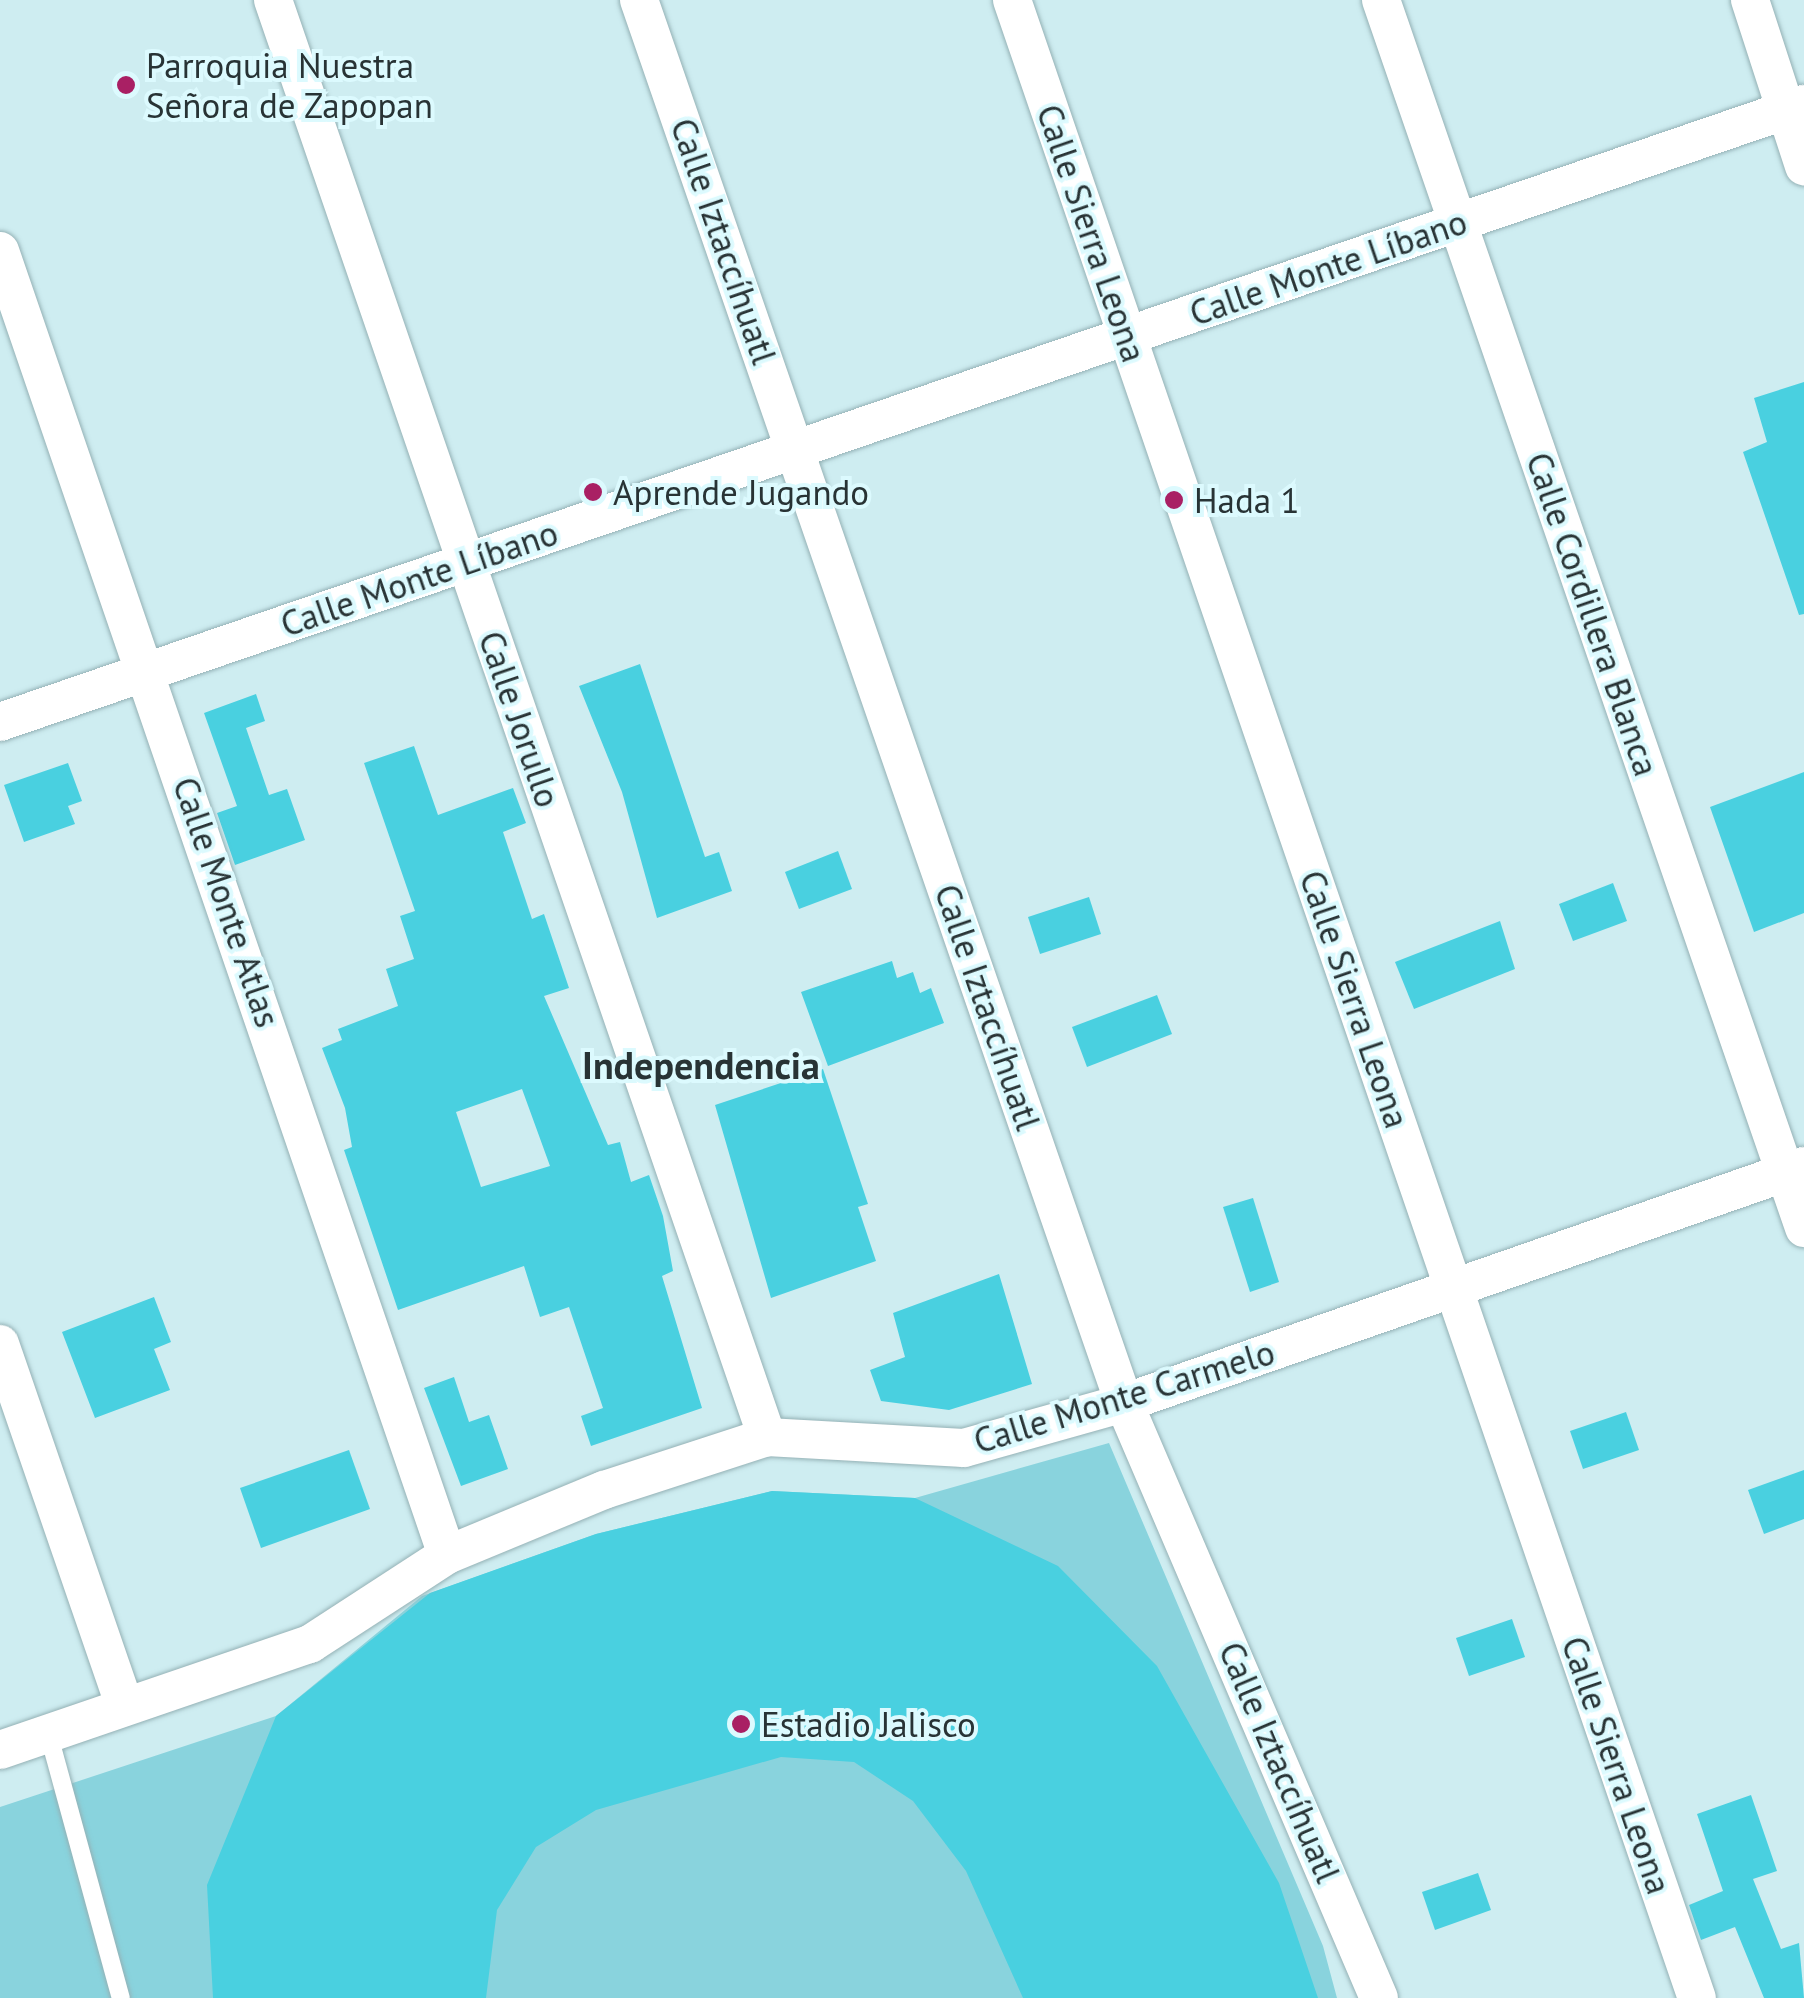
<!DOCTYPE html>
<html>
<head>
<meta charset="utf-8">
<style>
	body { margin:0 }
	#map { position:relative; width:1804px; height:1998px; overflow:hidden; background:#ceedf1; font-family:"PT Sans",sans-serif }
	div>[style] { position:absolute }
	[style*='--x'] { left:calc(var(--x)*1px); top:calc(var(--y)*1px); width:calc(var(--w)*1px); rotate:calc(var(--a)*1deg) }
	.green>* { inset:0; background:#89d3dd }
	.building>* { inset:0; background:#49d0e0 }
	.roads { filter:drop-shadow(0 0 2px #94b1b5) drop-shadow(0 0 2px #94b1b5) }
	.lane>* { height:18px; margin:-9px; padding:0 9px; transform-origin:9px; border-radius:9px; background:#fff }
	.street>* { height:38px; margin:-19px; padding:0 19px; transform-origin:19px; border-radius:19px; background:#fff }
	.dots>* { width:28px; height:28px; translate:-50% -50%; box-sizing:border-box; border:5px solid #dcfafe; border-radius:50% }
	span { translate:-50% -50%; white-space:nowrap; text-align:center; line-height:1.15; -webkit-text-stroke:8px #dcfafe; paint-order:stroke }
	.poi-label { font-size:35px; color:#283335 }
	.left { translate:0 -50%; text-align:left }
	.street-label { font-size:35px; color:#283335 }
	.neighbourhood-label { font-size:38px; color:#283335; font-weight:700 }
</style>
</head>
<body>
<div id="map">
	<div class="green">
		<i style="clip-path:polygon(1109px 1443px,1323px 1946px,1337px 1998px,0 1998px,0 1807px,276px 1716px,422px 1596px,596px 1534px,772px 1491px,915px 1498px)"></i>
	</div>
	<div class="building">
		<i style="clip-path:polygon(1804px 382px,1804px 614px,1799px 615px,1743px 452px,1767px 442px,1754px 398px)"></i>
		<i style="clip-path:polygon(640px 664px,705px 857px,719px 852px,732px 891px,657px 918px,622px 792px,579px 686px)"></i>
		<i style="clip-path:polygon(256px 694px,265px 721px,246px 728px,269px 795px,287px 789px,305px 840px,235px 865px,217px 813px,237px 806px,204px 713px)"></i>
		<i style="clip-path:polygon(evenodd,414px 746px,438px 815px,513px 788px,526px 823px,503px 832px,532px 919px,544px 914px,569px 988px,544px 996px,608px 1145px,620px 1142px,631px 1182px,649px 1175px,663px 1216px,673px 1271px,662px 1276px,702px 1408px,591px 1446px,581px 1416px,603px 1408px,569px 1307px,540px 1317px,524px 1266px,398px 1310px,344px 1150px,352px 1147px,345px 1108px,322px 1048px,342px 1040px,338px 1029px,398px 1006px,386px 969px,414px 959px,400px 916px,415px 911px,364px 763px,414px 746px,522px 1089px,550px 1166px,481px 1187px,456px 1112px,522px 1089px)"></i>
		<i style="clip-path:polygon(68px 763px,82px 801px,68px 806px,75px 824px,24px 842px,4px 785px)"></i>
		<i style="clip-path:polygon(1804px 772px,1804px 913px,1754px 932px,1710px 807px)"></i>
		<i style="clip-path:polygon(838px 851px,852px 889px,799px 909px,785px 872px)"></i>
		<i style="clip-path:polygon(1613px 883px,1627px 921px,1573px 941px,1559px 904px)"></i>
		<i style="clip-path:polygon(1089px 897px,1101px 934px,1040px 954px,1028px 917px)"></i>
		<i style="clip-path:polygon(1500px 921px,1515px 969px,1414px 1009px,1395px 962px)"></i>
		<i style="clip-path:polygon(892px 961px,897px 978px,913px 972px,920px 993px,931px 988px,944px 1023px,828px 1066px,801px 992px)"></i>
		<i style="clip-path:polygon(1157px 995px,1172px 1034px,1087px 1067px,1072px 1027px)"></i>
		<i style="clip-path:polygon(823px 1069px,868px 1204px,858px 1207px,876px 1261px,771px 1298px,715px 1105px)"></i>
		<i style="clip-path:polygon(1253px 1198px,1279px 1282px,1250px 1292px,1223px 1207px)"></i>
		<i style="clip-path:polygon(999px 1274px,1032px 1384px,949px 1410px,881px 1401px,870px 1370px,905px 1357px,893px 1313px)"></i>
		<i style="clip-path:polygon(154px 1297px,171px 1342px,154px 1349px,170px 1390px,95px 1418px,62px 1332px)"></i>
		<i style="clip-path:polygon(454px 1377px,469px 1422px,489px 1415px,508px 1469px,461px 1486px,424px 1388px)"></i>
		<i style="clip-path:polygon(1626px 1412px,1639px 1450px,1583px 1469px,1570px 1431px)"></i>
		<i style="clip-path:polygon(349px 1450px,370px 1509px,261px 1548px,240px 1488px)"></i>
		<i style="clip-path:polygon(1804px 1470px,1804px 1519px,1764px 1534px,1748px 1490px)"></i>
		<i style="clip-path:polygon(772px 1491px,915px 1498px,1058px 1566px,1157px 1666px,1279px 1883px,1318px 1998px,1023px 1998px,966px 1871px,913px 1801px,854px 1762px,781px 1757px,596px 1810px,536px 1847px,497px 1910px,486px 1998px,213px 1998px,207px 1885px,276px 1716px,430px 1593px,596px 1534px)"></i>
		<i style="clip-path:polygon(1512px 1619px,1525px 1657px,1469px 1676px,1456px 1638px)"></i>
		<i style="clip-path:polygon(1751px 1795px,1777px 1871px,1753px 1879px,1781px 1949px,1799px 1943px,1804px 1998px,1764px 1998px,1735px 1927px,1701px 1940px,1689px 1905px,1723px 1891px,1697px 1814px)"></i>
		<i style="clip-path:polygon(1478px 1873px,1491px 1910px,1435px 1930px,1422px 1892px)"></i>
	</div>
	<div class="roads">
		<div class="lane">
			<i style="--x:48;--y:1732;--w:276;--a:74.7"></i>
		</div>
		<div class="street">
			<i style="--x:273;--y:0;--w:1520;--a:71.03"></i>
			<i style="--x:639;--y:0;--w:1484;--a:70.93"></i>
			<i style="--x:1124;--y:1403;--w:647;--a:66.8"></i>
			<i style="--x:1012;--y:0;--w:2112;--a:71.08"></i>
			<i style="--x:1381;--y:0;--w:1299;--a:70.99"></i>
			<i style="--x:1750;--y:0;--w:175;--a:72"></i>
			<i style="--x:0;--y:251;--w:1378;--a:71.08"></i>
			<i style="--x:0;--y:722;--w:1907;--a:-18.91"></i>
			<i style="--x:0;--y:1344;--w:383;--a:71"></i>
			<i style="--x:0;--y:1750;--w:328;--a:-18.9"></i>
			<i style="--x:310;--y:1644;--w:163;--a:-33"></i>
			<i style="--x:447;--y:1555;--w:170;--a:-22.5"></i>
			<i style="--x:604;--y:1490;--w:171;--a:-18"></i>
			<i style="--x:767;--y:1437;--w:197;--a:3.2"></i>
			<i style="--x:964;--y:1448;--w:166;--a:-15.7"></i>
			<i style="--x:1124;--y:1403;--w:720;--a:-19.21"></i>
		</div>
	</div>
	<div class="dots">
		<i style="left:126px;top:85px;background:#a92064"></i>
		<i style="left:593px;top:492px;background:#a92064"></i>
		<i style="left:1174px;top:500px;background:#a92064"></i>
		<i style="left:741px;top:1724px;background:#a92064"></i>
	</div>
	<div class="poi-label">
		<span class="left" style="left:146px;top:85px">Parroquia Nuestra<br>Señora de Zapopan</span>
		<span class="left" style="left:613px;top:492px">Aprende Jugando</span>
		<span class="left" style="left:1194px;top:500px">Hada 1</span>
		<span class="left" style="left:761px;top:1724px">Estadio Jalisco</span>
	</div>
	<div class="street-label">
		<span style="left:1092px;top:233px;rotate:71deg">Calle Sierra Leona</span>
		<span style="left:724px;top:241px;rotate:71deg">Calle Iztaccíhuatl</span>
		<span style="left:1328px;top:267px;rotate:-19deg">Calle Monte Líbano</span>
		<span style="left:419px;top:578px;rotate:-19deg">Calle Monte Líbano</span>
		<span style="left:1593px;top:614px;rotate:71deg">Calle Cordillera Blanca</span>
		<span style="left:520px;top:719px;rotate:71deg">Calle Jorullo</span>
		<span style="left:227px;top:902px;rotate:71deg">Calle Monte Atlas</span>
		<span style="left:1355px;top:999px;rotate:71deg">Calle Sierra Leona</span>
		<span style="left:988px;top:1007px;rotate:71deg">Calle Iztaccíhuatl</span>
		<span style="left:1124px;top:1396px;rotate:-17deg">Calle Monte Carmelo</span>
		<span style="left:1280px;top:1762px;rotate:67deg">Calle Iztaccíhuatl</span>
		<span style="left:1617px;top:1765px;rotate:71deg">Calle Sierra Leona</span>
	</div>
	<div class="neighbourhood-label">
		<span style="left:701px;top:1065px">Independencia</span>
	</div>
</div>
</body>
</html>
